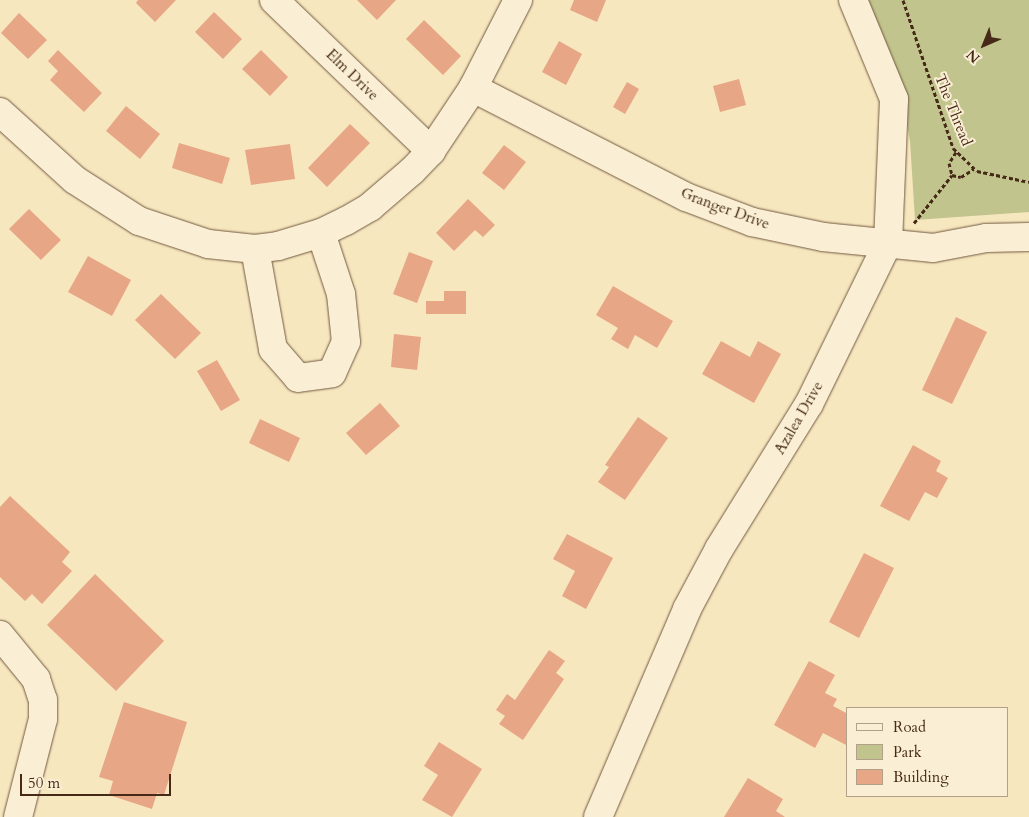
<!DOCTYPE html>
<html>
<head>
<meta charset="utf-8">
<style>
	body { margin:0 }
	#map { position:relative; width:1029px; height:817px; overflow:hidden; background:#f7e7be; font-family:Cardo,serif }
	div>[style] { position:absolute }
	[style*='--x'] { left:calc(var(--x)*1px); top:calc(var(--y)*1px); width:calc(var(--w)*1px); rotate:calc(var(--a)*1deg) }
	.green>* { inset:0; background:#c2c48e }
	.building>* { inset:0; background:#e7a686 }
	.path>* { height:3px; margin-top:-1.5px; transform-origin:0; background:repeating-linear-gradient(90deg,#462a17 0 4px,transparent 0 6.5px) }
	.roads { filter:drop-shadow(0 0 1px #725941) drop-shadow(0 0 1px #725941) }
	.minor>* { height:28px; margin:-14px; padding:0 14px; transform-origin:14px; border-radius:14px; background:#faefd5 }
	span { translate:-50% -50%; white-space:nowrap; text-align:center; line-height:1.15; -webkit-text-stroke:4px #faefd5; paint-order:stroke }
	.street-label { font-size:15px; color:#462a17 }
	.legend { position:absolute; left:846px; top:707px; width:162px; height:90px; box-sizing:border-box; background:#faefd5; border:1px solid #b2a089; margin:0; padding:6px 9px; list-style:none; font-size:15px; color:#462a17 }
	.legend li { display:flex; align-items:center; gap:10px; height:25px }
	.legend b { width:25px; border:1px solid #b2a089 }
	.north { position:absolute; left:959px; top:20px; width:50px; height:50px; -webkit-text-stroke:4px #faefd5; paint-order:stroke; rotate:224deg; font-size:14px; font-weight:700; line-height:20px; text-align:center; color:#462a17 }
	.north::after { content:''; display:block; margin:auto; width:18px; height:22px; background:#462a17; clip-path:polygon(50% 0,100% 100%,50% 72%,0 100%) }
	.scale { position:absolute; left:20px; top:774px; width:151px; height:22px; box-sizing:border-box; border:2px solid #462a17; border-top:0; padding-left:6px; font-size:15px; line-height:18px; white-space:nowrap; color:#462a17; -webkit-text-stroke:4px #faefd5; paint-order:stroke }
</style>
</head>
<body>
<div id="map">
	<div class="green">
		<i style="clip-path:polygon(868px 0,1029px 0,1029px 212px,915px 220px,910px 141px,899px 81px)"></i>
	</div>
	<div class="building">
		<i style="clip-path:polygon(138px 0,176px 0,155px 22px,136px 3px)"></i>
		<i style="clip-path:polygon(357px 0,396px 0,377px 20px)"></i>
		<i style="clip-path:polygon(574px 0,606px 0,597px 22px,570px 10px)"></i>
		<i style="clip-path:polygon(214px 12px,242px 39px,223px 59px,195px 32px)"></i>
		<i style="clip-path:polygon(19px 13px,47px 40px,28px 59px,1px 33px)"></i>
		<i style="clip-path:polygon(424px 20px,461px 56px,443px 75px,406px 39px)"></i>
		<i style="clip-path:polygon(559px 41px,582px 54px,566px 85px,542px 72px)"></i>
		<i style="clip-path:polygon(58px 50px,102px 93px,84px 112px,50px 80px,58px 71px,48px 61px)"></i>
		<i style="clip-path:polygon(261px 50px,288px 77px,270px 96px,242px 69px)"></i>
		<i style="clip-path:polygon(739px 79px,746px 105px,720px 112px,713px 86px)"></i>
		<i style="clip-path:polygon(627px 82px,639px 89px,625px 114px,613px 107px)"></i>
		<i style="clip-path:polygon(126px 106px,160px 134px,140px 159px,106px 131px)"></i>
		<i style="clip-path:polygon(350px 124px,370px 143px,327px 187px,308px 168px)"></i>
		<i style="clip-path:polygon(179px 143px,230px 158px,222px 184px,172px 168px)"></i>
		<i style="clip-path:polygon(290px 144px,295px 179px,251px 185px,245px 150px)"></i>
		<i style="clip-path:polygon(504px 145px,526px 162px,504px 190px,482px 173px)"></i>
		<i style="clip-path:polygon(468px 199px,495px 225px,483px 237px,475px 230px,454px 251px,436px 233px)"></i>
		<i style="clip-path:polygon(29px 209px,61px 240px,41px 260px,9px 229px)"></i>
		<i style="clip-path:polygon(409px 252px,433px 261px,417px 303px,393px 294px)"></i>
		<i style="clip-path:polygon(88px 256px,131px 280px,112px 316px,68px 292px)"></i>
		<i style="clip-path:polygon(613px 286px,673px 321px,657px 348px,635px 335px,628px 349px,611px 339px,618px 328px,596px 315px)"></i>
		<i style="clip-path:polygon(444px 291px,466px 291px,466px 314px,426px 314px,426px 301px,444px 301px)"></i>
		<i style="clip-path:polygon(161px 294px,201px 333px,175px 359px,135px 320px)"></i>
		<i style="clip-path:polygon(956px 317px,987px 332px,952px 404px,922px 390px)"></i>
		<i style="clip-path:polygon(394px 334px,421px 337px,417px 370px,391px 367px)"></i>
		<i style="clip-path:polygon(721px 341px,750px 357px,758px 341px,781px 354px,754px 403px,702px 374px)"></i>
		<i style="clip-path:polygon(217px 360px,240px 400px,221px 411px,197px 371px)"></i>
		<i style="clip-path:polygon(380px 403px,400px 426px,366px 455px,346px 433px)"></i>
		<i style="clip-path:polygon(638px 417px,668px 438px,625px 500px,598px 482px,609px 467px,605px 465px)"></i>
		<i style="clip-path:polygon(260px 419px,300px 438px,289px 462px,249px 443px)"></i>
		<i style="clip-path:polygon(913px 445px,941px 461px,936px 471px,948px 478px,937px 498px,925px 492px,909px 521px,880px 506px)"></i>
		<i style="clip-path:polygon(10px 496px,70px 552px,62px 562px,72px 571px,42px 604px,32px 594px,25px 601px,0 577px,0 507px)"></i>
		<i style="clip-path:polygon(567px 534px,613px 558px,586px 609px,562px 596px,575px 571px,553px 559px)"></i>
		<i style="clip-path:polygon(864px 553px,894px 568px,859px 638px,829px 622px)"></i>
		<i style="clip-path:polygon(95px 574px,164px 641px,116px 691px,47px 625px)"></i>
		<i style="clip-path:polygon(549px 650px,565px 661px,556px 673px,564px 679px,523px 740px,499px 724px,505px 716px,496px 710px,507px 694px,515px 700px)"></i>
		<i style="clip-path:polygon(809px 661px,835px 675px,825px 693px,837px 699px,833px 706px,848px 714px,848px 746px,823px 733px,815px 748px,774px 725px)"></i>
		<i style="clip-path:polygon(124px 702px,187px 722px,164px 795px,157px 793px,152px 809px,109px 795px,113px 781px,99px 777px)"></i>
		<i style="clip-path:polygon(439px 742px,482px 769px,452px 817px,422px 800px,438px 775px,424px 766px)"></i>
		<i style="clip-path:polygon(748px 778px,783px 799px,776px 811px,785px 817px,724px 817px)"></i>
	</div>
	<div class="path">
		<i style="--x:903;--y:0;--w:156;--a:71.3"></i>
		<i style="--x:953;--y:148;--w:33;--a:44"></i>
		<i style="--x:977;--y:171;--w:53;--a:11.9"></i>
		<i style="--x:956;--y:152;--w:13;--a:122"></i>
		<i style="--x:949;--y:163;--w:12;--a:76"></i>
		<i style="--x:952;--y:175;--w:9;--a:13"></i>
		<i style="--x:961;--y:177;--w:15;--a:-32"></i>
		<i style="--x:914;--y:223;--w:61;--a:-51.6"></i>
	</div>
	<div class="roads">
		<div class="minor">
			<i style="--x:274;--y:0;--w:218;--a:43.9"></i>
			<i style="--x:473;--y:88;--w:239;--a:27.1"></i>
			<i style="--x:686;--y:197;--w:71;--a:20.7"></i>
			<i style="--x:752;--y:222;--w:73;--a:11.9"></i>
			<i style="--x:823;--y:237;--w:111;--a:5.7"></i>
			<i style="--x:933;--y:248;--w:54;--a:-10.7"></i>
			<i style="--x:986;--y:238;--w:43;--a:-1.3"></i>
			<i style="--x:0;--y:112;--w:101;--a:42.2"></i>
			<i style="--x:75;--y:180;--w:76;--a:32.6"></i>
			<i style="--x:139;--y:221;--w:73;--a:18.4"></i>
			<i style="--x:208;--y:244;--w:47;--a:6.1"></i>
			<i style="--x:255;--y:249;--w:23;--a:-7"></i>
			<i style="--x:278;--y:246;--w:45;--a:-16.8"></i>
			<i style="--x:321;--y:233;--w:28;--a:-26"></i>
			<i style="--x:346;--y:221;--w:28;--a:-30"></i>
			<i style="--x:370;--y:207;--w:55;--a:-40.6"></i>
			<i style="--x:412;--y:171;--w:28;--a:-46"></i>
			<i style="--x:431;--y:151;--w:76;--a:-56.3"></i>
			<i style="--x:473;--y:88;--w:99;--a:-62.9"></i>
			<i style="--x:255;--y:249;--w:102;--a:79.8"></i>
			<i style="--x:273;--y:349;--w:38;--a:49"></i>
			<i style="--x:298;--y:378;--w:34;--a:-8"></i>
			<i style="--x:332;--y:373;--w:34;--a:-66"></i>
			<i style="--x:346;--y:342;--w:48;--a:-95.9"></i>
			<i style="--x:341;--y:294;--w:64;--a:-108.2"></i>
			<i style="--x:0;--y:635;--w:57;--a:50.7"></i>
			<i style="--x:36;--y:679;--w:22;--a:72"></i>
			<i style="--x:43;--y:700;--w:19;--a:90"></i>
			<i style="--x:43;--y:719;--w:101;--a:104.3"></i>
			<i style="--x:598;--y:817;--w:226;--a:-66.8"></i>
			<i style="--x:687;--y:609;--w:68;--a:-61.9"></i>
			<i style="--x:719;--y:549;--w:171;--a:-58.2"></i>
			<i style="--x:809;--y:404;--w:179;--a:-63.9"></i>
			<i style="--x:888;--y:243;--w:144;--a:-87.6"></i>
			<i style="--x:894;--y:99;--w:107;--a:-112.5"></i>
		</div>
	</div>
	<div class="street-label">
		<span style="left:352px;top:75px;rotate:44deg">Elm Drive</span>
		<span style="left:953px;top:110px;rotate:68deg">The Thread</span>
		<span style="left:725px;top:209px;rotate:20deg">Granger Drive</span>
		<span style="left:799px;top:418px;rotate:-60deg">Azalea Drive</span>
	</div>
	<ul class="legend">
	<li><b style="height:6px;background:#faefd5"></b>Road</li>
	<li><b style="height:14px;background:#c2c48e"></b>Park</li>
	<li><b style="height:14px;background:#e7a686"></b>Building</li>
	</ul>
	<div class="north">N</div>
	<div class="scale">50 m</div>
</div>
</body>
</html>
